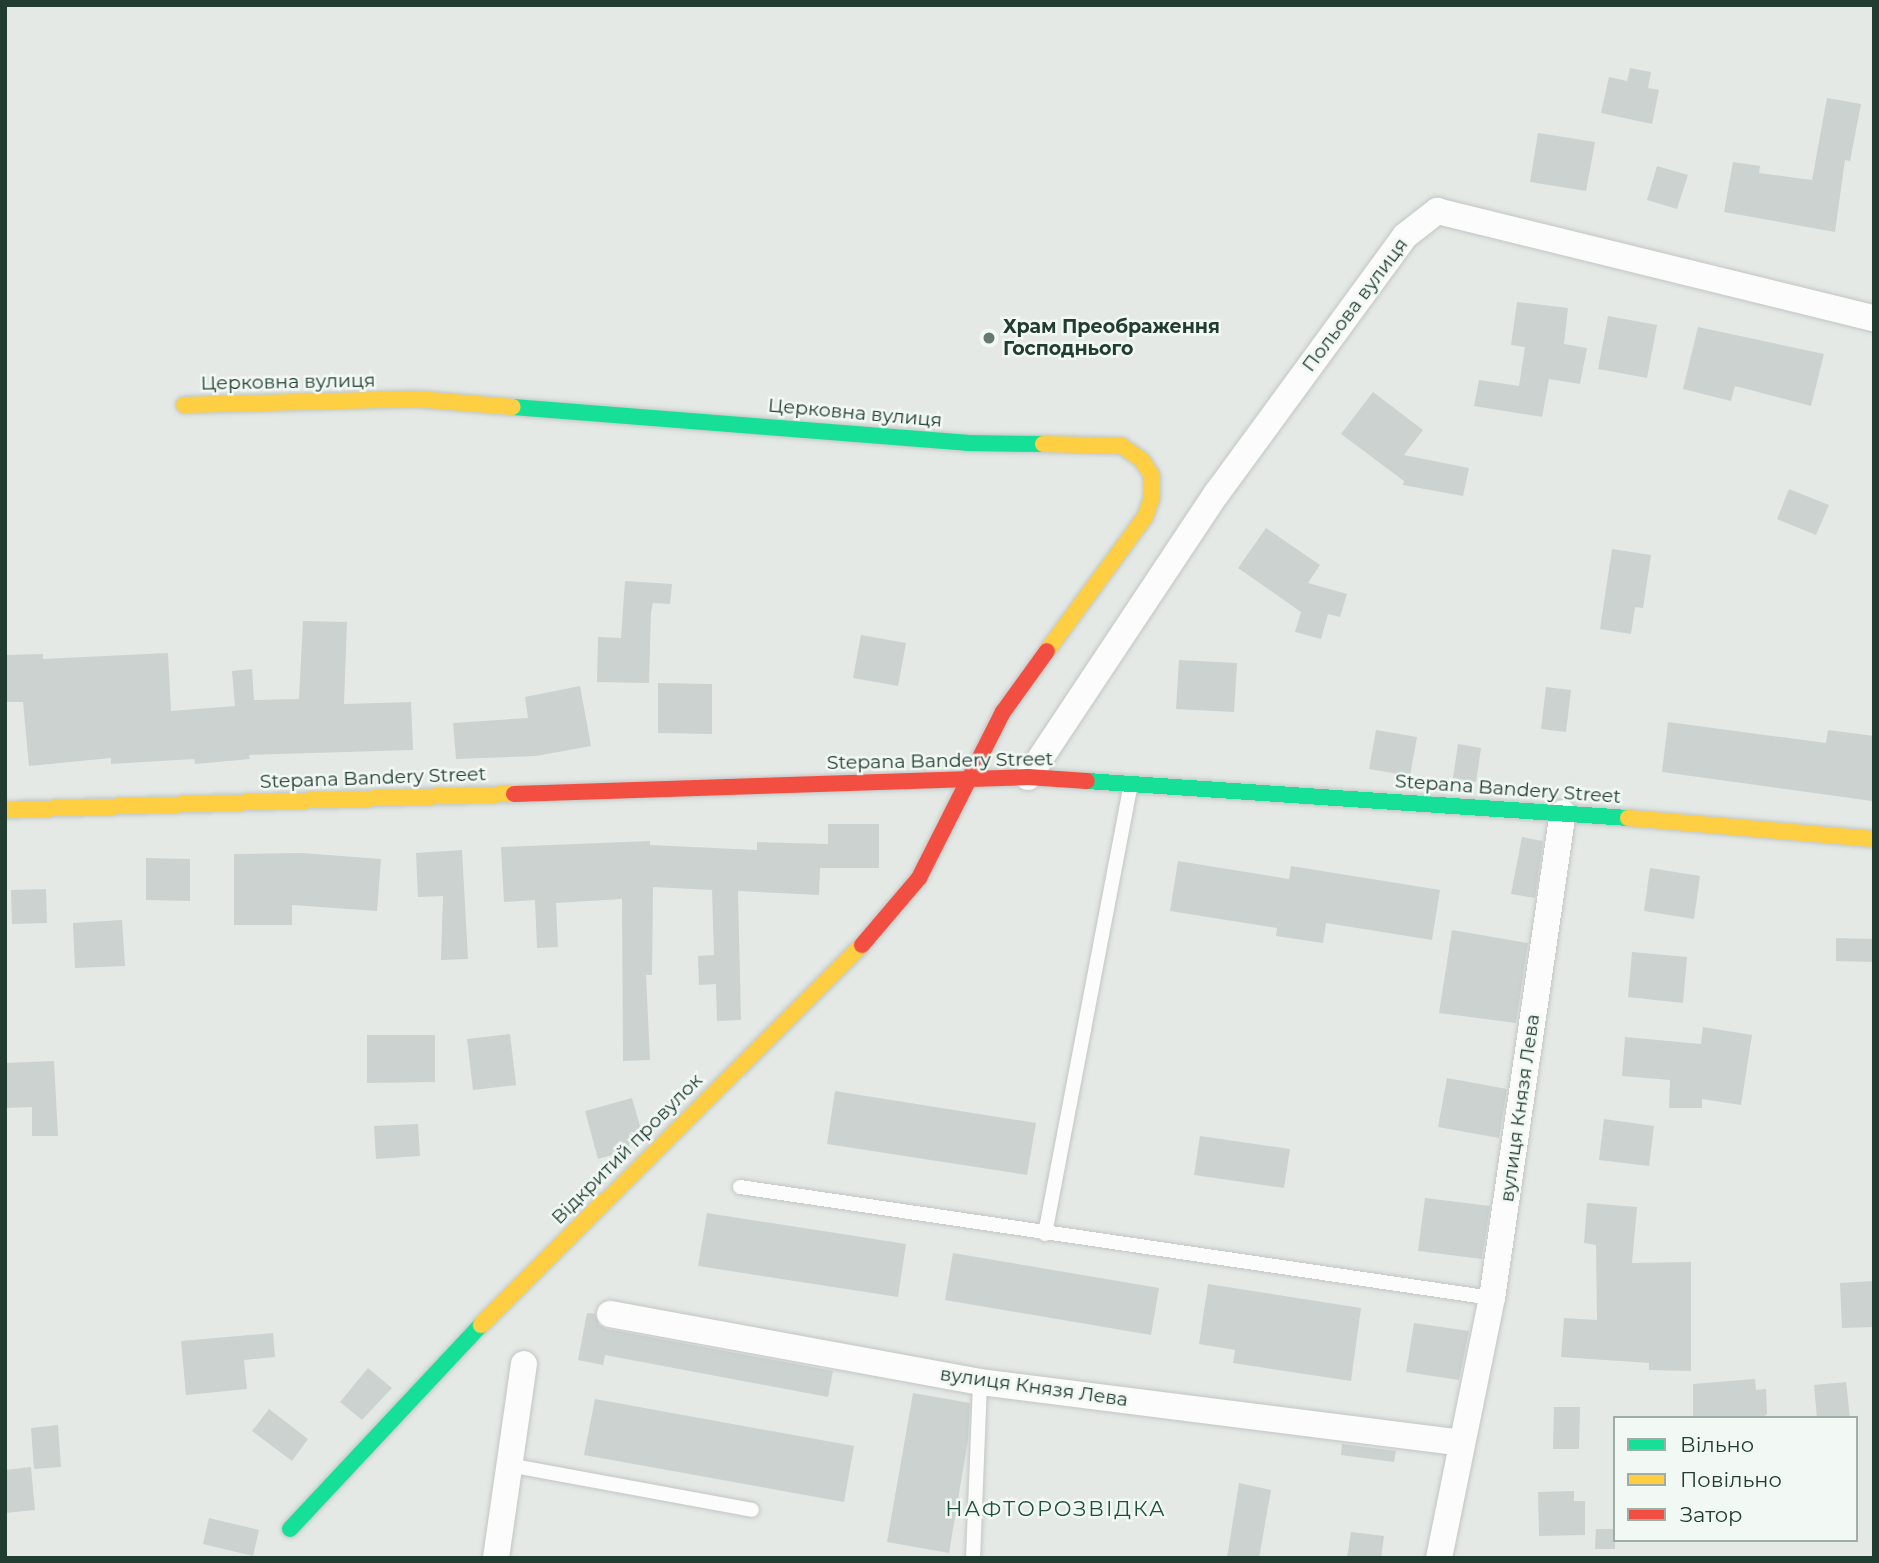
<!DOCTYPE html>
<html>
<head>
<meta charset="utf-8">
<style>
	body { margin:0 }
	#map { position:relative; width:1879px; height:1563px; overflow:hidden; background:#e4e9e6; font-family:Montserrat,sans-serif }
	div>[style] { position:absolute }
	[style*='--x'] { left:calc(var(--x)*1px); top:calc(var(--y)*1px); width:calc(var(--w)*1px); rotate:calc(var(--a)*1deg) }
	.building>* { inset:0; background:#ccd2cf }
	.roads { filter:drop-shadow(0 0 2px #c1c6c3) drop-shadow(0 0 2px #c1c6c3) }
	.lane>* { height:14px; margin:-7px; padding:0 7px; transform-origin:7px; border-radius:7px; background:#fbfcfb }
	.street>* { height:26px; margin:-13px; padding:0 13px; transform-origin:13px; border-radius:13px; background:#fbfcfb }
	.fast>* { height:16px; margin:-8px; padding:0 8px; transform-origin:8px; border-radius:8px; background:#16e098 }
	.slow>* { height:16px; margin:-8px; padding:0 8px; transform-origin:8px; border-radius:8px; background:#ffcf43 }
	.jam>* { height:16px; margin:-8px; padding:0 8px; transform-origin:8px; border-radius:8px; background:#f24e42 }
	.dots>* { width:19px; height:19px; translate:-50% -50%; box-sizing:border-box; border:4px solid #f2f8f4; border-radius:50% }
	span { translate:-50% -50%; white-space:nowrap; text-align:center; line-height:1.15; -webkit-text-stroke:5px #f2f8f4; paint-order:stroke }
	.street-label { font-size:19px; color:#213c31 }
	.poi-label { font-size:19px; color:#213c31; font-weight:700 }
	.left { translate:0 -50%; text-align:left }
	.neighbourhood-label { font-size:21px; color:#1d4f3c; letter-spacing:2px }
	.frame { position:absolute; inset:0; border:7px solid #213c31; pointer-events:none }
	.legend { position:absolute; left:1613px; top:1416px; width:245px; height:126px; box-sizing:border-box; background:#f2f8f4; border:2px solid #9eada6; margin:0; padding:9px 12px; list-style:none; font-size:21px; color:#213c31 }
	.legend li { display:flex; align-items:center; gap:14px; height:35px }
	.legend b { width:35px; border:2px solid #9eada6 }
</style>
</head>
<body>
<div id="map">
	<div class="building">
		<i style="clip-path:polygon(1630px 68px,1651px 72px,1648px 88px,1659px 90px,1652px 124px,1601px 113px,1609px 77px,1627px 81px)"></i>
		<i style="clip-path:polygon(1827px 98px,1861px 104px,1850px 161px,1845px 160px,1835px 232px,1724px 212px,1733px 162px,1760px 166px,1759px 173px,1812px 180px)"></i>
		<i style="clip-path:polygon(1538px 133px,1595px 142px,1586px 191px,1530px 182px)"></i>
		<i style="clip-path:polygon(1657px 166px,1688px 175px,1677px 209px,1647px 200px)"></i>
		<i style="clip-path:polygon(1517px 302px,1568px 308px,1564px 344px,1587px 348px,1580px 384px,1549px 379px,1542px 417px,1474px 406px,1479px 380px,1519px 386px,1525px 347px,1511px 345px)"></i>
		<i style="clip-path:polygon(1608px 316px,1657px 325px,1647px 378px,1598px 369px)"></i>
		<i style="clip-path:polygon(1698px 327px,1824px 354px,1811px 406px,1735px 386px,1731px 401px,1683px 389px)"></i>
		<i style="clip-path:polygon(1373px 392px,1423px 430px,1404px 455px,1469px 468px,1463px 496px,1403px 485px,1404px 481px,1341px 434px)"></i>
		<i style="clip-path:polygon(1789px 489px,1829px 505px,1816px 535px,1777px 519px)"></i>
		<i style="clip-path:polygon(1266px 528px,1320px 565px,1308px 583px,1347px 594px,1340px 617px,1328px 614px,1321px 639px,1295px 632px,1301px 612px,1238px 568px)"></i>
		<i style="clip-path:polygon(1612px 549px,1651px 555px,1643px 608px,1635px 607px,1631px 634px,1600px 629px)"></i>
		<i style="clip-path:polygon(625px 581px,672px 584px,670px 604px,653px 603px,651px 612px,649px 683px,597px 682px,598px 637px,621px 638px)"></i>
		<i style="clip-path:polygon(303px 621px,347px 622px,344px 704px,411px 702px,413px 750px,249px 755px,250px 759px,195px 764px,194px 759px,111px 764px,111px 758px,29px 766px,23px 702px,5px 702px,5px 655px,43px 654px,43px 659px,168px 653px,171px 711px,235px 706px,232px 671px,252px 669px,254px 700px,299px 699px)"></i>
		<i style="clip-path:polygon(861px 635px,906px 643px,898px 686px,853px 678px)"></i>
		<i style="clip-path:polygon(1179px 660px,1237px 663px,1234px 712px,1176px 709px)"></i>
		<i style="clip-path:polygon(658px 683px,712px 684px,712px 734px,658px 733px)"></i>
		<i style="clip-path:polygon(580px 686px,591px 746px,536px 756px,456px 759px,453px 723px,528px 718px,525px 697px)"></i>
		<i style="clip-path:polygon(1546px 687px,1571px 690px,1566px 732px,1541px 729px)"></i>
		<i style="clip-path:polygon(1668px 722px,1826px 743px,1828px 730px,1874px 736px,1872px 801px,1662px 772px)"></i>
		<i style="clip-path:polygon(1376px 730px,1417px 737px,1410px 776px,1369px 769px)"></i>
		<i style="clip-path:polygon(1458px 744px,1481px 748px,1476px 782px,1453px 778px)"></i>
		<i style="clip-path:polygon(828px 824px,879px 824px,879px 868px,820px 868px,819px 895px,738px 891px,741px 1020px,717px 1021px,716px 984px,699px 985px,698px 956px,714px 955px,712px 890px,653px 887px,652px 975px,646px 975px,650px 1060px,623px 1061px,622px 899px,556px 903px,558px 947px,537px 948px,535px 900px,504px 902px,501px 847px,650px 841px,650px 845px,757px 850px,757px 842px,828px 844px)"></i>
		<i style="clip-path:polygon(1522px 837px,1543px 841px,1535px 898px,1511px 894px)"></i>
		<i style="clip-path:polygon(462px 850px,468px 959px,441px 960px,443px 896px,418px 897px,416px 853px)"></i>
		<i style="clip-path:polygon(301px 853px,381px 859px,377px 911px,292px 905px,292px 925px,234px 925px,234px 854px)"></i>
		<i style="clip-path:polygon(146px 858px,190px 859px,190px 901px,146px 900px)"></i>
		<i style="clip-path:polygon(1178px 861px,1289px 879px,1291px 866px,1440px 890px,1432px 940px,1326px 923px,1323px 943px,1276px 936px,1277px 928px,1170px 911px)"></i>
		<i style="clip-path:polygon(1650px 868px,1700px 876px,1694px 919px,1644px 911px)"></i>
		<i style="clip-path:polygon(46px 889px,47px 923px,12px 924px,11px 890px)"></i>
		<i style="clip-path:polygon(122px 920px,125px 966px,75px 968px,73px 923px)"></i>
		<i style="clip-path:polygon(1452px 930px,1528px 943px,1516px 1023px,1439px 1013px)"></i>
		<i style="clip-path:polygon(1836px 938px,1874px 939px,1874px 962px,1836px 961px)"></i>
		<i style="clip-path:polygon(1632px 952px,1687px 957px,1683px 1003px,1628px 997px)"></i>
		<i style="clip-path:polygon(1703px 1027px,1752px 1035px,1741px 1105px,1702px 1099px,1702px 1108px,1669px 1108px,1670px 1080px,1622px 1076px,1625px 1037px,1701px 1044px)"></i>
		<i style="clip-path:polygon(510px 1034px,516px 1085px,473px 1090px,467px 1039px)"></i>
		<i style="clip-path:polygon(367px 1035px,435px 1035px,435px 1082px,367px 1083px)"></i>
		<i style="clip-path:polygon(54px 1061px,58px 1136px,32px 1136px,32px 1107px,5px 1108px,5px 1063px)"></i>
		<i style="clip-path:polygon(1447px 1078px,1507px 1089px,1499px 1138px,1438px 1127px)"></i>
		<i style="clip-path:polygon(835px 1091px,1036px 1123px,1027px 1175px,827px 1144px)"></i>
		<i style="clip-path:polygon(632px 1098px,642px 1133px,623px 1152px,598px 1159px,585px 1111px)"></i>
		<i style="clip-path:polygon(1604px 1119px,1654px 1126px,1649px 1166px,1599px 1160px)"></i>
		<i style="clip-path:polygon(418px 1124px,420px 1156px,376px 1159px,374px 1126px)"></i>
		<i style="clip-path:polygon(1200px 1136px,1290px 1149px,1284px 1188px,1194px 1175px)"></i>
		<i style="clip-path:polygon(1425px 1198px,1490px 1206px,1482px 1259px,1418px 1251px)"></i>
		<i style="clip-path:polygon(1587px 1203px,1637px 1207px,1632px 1263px,1691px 1262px,1691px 1371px,1649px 1370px,1649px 1363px,1561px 1357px,1564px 1318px,1597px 1320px,1596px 1245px,1584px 1243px)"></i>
		<i style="clip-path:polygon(707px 1213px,906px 1244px,898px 1297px,698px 1266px)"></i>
		<i style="clip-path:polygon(953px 1253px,1159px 1288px,1151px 1335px,945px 1300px)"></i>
		<i style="clip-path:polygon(1874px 1281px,1874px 1327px,1842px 1328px,1840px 1283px)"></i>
		<i style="clip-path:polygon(1208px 1284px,1361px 1308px,1351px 1381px,1233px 1363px,1235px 1350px,1199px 1344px)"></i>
		<i style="clip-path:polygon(587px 1313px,595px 1314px,599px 1325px,607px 1329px,833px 1371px,828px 1397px,605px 1355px,603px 1365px,578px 1360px)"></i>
		<i style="clip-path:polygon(1414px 1323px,1469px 1331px,1459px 1380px,1406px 1372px)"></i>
		<i style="clip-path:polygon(273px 1333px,275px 1357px,244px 1360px,247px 1389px,186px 1395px,181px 1341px)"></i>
		<i style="clip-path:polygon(368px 1368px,392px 1388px,362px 1420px,340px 1402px)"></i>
		<i style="clip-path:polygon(1755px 1379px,1756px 1390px,1766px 1389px,1767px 1414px,1762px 1418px,1693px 1418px,1693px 1384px)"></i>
		<i style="clip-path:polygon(1846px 1382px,1850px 1418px,1817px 1418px,1814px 1385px)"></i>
		<i style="clip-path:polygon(913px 1393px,970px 1403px,968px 1440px,949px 1553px,887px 1542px)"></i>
		<i style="clip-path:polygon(595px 1399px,854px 1446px,844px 1502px,584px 1455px)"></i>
		<i style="clip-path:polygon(1554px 1407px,1580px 1407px,1579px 1449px,1553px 1449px)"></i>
		<i style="clip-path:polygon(269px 1409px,308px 1439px,292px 1461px,252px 1431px)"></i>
		<i style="clip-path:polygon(58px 1425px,61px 1467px,34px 1469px,31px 1428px)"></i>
		<i style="clip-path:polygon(1342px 1444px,1396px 1451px,1394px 1462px,1341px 1455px)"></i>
		<i style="clip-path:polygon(31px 1467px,35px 1510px,5px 1513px,5px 1470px)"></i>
		<i style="clip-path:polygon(1239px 1483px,1271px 1490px,1259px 1558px,1227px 1558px)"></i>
		<i style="clip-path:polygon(1574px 1491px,1574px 1501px,1585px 1501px,1585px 1535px,1539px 1536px,1538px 1492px)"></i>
		<i style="clip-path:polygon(209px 1518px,259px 1530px,253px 1556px,203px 1544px)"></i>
		<i style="clip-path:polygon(1596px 1529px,1615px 1529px,1615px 1549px,1595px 1549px)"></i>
		<i style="clip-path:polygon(1351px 1532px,1384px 1536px,1381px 1558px,1347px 1558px)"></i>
	</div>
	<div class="roads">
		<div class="lane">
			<i style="--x:740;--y:1187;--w:760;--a:8.4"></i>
			<i style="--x:1045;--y:1234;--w:458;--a:-79.2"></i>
			<i style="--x:508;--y:1465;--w:248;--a:10.4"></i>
			<i style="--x:973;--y:1558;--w:176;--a:-87.7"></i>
		</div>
		<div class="street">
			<i style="--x:1028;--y:777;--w:341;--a:-56.4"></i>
			<i style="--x:1217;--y:493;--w:318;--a:-53.8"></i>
			<i style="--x:1405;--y:236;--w:41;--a:-38"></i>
			<i style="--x:1437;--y:211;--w:450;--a:13.8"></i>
			<i style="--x:610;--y:1314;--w:376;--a:10.4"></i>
			<i style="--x:980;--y:1382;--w:485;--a:7.2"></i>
			<i style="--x:496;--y:1558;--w:196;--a:-81.8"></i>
			<i style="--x:1439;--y:1558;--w:265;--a:-78.5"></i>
			<i style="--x:1492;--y:1298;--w:490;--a:-81.7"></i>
		</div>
		<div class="fast">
			<i style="--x:513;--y:407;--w:455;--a:4.5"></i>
			<i style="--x:967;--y:443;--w:76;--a:0.8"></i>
			<i style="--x:1087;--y:781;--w:542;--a:3.91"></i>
			<i style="--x:290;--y:1529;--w:279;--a:-46.9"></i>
		</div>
		<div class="slow">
			<i style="--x:184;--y:405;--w:232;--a:-1.5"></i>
			<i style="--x:416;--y:399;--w:97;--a:4.7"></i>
			<i style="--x:1043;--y:444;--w:79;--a:1.5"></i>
			<i style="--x:1122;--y:446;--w:24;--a:35"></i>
			<i style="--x:1142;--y:460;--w:19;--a:58"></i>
			<i style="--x:1152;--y:476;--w:21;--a:90"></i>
			<i style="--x:1152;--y:497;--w:21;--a:109"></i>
			<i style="--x:1145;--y:517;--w:166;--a:126.2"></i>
			<i style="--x:5;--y:810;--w:509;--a:-1.8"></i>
			<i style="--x:1628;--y:818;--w:247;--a:4.9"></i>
			<i style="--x:481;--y:1325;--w:538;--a:-44.92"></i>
		</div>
		<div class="jam">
			<i style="--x:514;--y:794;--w:514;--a:-1.89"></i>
			<i style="--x:1028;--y:777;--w:59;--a:3.9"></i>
			<i style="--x:862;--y:945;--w:88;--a:-49.6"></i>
			<i style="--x:919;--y:878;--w:186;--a:-63.2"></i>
			<i style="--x:1003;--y:712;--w:75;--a:-54.2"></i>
		</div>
	</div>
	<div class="dots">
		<i style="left:989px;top:338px;background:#657970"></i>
	</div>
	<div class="street-label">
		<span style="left:1355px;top:305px;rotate:-53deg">Польова вулиця</span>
		<span style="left:288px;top:382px;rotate:-1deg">Церковна вулиця</span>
		<span style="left:855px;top:413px;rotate:5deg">Церковна вулиця</span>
		<span style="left:940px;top:761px;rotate:-1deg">Stepana Bandery Street</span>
		<span style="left:373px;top:778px;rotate:-2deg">Stepana Bandery Street</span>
		<span style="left:1508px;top:789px;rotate:4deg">Stepana Bandery Street</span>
		<span style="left:1520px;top:1108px;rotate:-82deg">вулиця Князя Лева</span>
		<span style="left:627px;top:1149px;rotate:-45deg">Відкритий провулок</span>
		<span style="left:1034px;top:1387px;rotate:8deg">вулиця Князя Лева</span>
	</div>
	<div class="poi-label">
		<span class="left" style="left:1003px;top:338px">Храм Преображення<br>Господнього</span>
	</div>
	<div class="neighbourhood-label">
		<span style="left:1056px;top:1509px">НАФТОРОЗВІДКА</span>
	</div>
	<div class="frame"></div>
	<ul class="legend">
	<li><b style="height:9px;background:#16e098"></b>Вільно</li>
	<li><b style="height:9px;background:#ffcf43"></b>Повільно</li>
	<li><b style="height:9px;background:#f24e42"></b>Затор</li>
	</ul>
</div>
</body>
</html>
